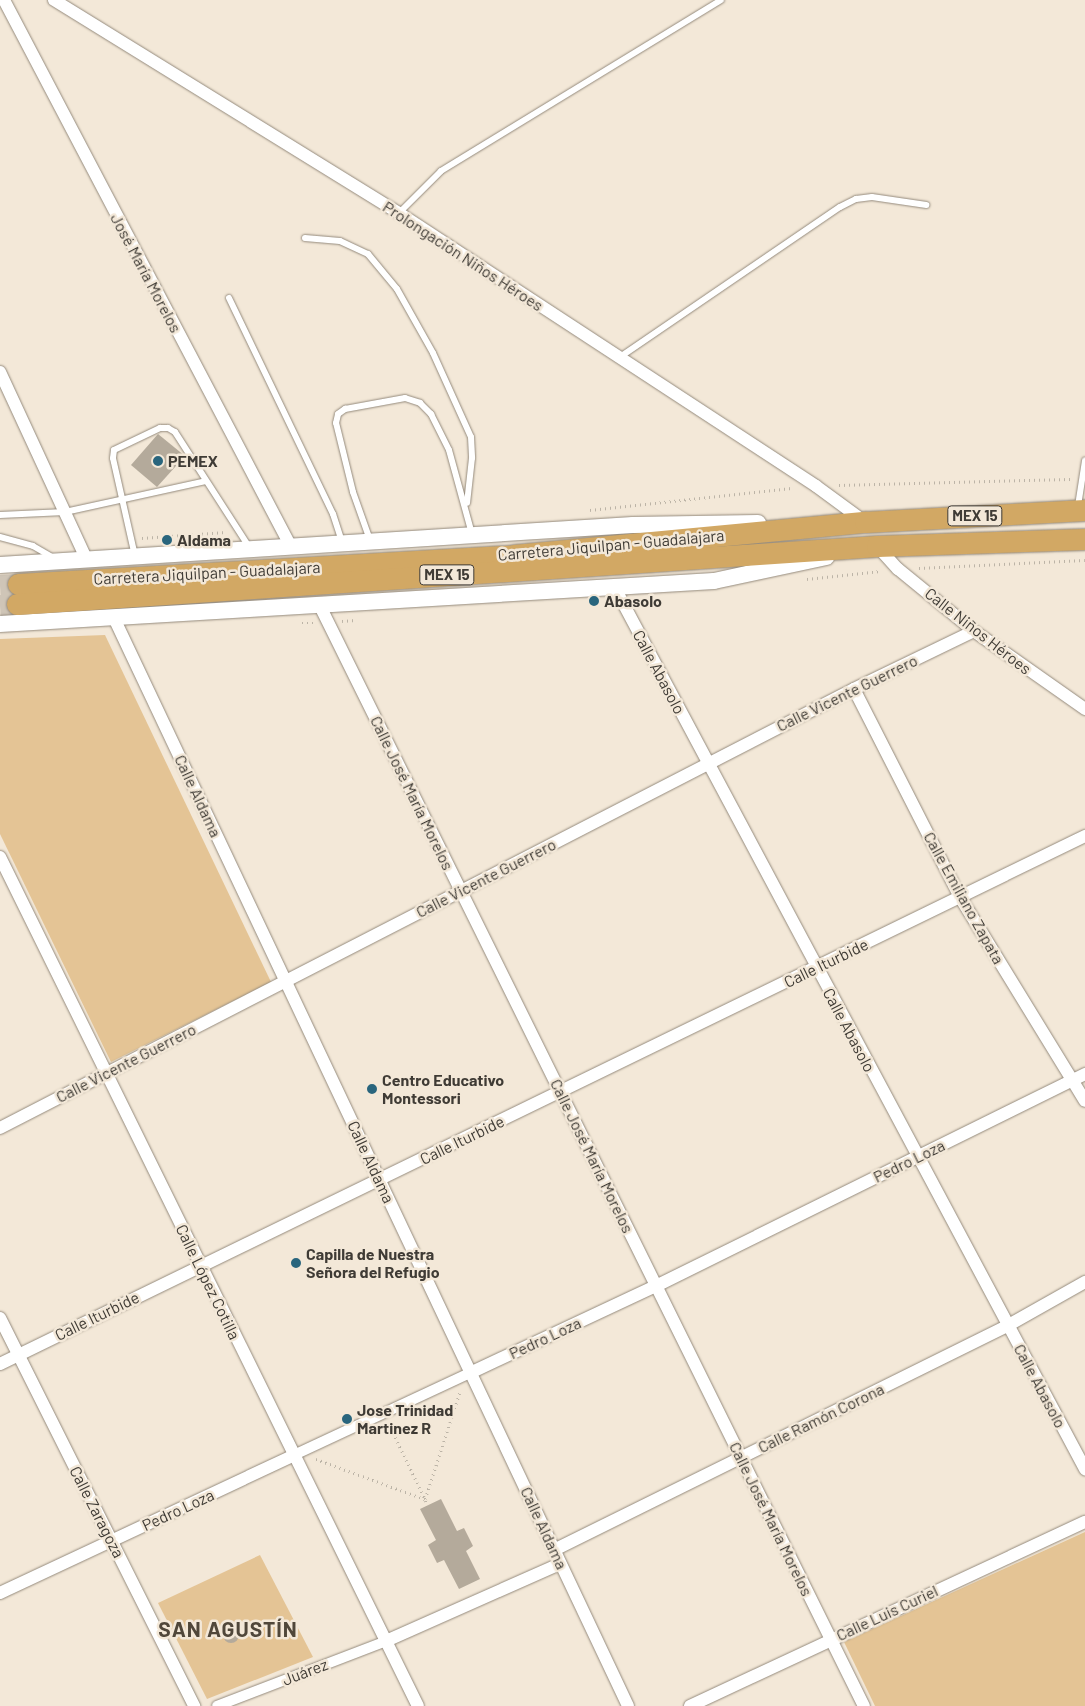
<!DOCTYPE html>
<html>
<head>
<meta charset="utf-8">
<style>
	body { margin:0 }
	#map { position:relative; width:1085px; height:1706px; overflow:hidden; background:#f3e8d8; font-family:Barlow,sans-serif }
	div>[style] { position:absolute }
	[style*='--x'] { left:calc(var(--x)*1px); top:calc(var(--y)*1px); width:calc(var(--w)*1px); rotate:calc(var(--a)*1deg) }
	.green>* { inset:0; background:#e4c495 }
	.building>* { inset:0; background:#b4aa9b }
	.round { border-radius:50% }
	.trunk-tunnel>* { height:21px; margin-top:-10.5px; transform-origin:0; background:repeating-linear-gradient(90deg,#cfc5b7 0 21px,transparent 0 32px) }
	.path>* { height:2.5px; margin-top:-1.25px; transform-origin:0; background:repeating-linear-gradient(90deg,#bcb4a7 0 1px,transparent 0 5px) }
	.roads { filter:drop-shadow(0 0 1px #948a7c) drop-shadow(0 0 1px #948a7c) }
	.service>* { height:6px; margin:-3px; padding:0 3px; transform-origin:3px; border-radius:3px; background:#fff }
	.pedestrian>* { height:10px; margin:-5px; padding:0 5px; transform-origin:5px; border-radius:5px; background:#fff }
	.minor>* { height:12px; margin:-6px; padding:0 6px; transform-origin:6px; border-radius:6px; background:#fff }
	.tertiary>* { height:16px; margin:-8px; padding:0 8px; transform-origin:8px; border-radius:8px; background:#fff }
	.trunk>* { height:21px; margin:-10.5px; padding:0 10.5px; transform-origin:10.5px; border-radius:10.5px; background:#d2a864 }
	.dots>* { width:14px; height:14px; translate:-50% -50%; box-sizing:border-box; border:2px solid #f3e8d8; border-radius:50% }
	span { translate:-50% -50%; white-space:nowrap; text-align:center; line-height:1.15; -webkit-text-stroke:5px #f3e8d8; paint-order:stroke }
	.shield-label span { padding:1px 4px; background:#f3e8d8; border:1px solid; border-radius:4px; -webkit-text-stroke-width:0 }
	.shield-label { font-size:15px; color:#3f3b35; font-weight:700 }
	.street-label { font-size:16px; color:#3f3b35 }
	.poi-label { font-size:16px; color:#3f3b35; font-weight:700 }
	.left { translate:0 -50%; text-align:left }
	.district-label { font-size:21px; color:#50473a; font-weight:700; letter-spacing:1px }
</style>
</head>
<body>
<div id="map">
	<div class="green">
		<i style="clip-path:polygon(105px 635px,271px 982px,111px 1062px,0 834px,0 639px)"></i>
		<i style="clip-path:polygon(1085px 1532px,1085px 1706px,875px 1706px,844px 1642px)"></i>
		<i style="clip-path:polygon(260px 1555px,313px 1657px,207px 1699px,158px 1603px)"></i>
	</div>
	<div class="building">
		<i style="clip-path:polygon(158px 434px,185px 456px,157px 487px,131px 465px)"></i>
		<i style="clip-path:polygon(441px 1499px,457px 1531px,464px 1528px,473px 1546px,466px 1551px,480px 1579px,459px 1589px,444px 1560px,437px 1563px,428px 1545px,436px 1540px,420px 1509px)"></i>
		<i class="round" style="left:223px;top:1627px;width:16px;height:16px"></i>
	</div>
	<div class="trunk-tunnel">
		<i style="--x:0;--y:585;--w:18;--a:-3"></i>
		<i style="--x:0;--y:605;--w:17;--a:-3"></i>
	</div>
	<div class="path">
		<i style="--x:839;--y:485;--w:232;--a:-1.5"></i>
		<i style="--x:590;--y:510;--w:205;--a:-6.2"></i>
		<i style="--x:142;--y:538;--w:84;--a:-4.1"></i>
		<i style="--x:919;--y:568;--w:166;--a:-2.8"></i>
		<i style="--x:807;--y:579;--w:74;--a:-6.2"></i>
		<i style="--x:342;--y:621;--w:14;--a:-4"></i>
		<i style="--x:302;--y:623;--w:12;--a:0"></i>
		<i style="--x:389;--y:1424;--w:90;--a:64.3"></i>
		<i style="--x:316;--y:1459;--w:116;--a:20.2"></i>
		<i style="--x:425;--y:1499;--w:114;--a:-72"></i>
	</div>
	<div class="roads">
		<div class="service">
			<i style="--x:399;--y:213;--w:59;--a:-45"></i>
			<i style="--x:441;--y:171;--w:328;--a:-31.4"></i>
			<i style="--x:305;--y:238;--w:35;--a:5"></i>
			<i style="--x:340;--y:241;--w:31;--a:25"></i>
			<i style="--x:368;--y:254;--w:45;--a:50.4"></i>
			<i style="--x:397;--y:289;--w:73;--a:60.6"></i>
			<i style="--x:433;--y:353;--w:92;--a:65.7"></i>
			<i style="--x:471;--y:437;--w:21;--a:87"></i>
			<i style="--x:472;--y:458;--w:45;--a:96.3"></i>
			<i style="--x:229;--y:298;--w:240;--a:64.3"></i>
			<i style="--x:333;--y:514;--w:29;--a:72"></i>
			<i style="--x:620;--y:357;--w:266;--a:-34.3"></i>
			<i style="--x:840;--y:207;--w:18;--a:-27"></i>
			<i style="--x:856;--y:199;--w:16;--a:-7"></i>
			<i style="--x:872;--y:197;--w:55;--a:8.4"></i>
			<i style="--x:1078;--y:506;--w:46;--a:-81.2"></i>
			<i style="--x:0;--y:515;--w:65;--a:-2.6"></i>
			<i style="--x:65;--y:512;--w:144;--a:-12.4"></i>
			<i style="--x:0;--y:537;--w:34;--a:15"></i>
			<i style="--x:33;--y:546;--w:24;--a:30"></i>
			<i style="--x:370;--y:540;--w:51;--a:-109.5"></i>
			<i style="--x:353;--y:492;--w:71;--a:-103.8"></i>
			<i style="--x:336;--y:423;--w:9;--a:-77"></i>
			<i style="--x:338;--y:414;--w:9;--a:-36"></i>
			<i style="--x:345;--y:409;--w:61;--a:-10.4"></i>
			<i style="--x:405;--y:398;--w:16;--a:18"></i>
			<i style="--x:420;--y:403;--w:16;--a:45"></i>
			<i style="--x:431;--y:414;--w:40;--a:63.4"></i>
			<i style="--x:449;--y:450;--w:87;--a:74.7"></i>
			<i style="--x:135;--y:556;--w:100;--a:-102.7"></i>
			<i style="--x:113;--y:458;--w:8;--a:-83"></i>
			<i style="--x:114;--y:450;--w:51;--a:-25.6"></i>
			<i style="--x:160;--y:428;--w:8;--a:0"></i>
			<i style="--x:168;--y:428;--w:8;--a:30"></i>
			<i style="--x:175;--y:432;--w:137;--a:57.2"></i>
		</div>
		<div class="pedestrian">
			<i style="--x:294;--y:1455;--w:194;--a:-25"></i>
			<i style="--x:217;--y:1706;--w:181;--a:-21"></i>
		</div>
		<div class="minor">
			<i style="--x:4;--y:0;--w:615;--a:62.31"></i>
			<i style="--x:54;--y:0;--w:405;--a:31.7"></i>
			<i style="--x:399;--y:213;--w:498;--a:33.2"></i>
			<i style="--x:816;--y:486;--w:61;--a:36.3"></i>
			<i style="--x:0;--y:372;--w:207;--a:65.2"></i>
			<i style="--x:877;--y:546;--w:31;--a:48"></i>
			<i style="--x:898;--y:569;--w:98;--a:39.2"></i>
			<i style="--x:974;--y:631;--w:136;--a:35.1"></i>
			<i style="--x:615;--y:588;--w:999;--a:61.92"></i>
			<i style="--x:320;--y:606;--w:1227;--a:63.69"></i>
			<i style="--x:114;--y:618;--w:1203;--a:64.71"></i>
			<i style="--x:854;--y:689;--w:233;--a:63"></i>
			<i style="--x:960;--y:897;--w:239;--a:58.5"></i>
			<i style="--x:0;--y:857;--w:946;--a:63.79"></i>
			<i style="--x:0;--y:1128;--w:960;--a:-27.21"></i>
			<i style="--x:854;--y:689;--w:133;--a:-25.8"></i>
			<i style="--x:0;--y:1318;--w:434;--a:63.4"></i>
			<i style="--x:0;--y:1364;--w:1207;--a:-25.95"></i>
			<i style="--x:470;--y:1373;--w:205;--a:-25.1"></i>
			<i style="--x:656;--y:1286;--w:479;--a:-26.3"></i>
			<i style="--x:554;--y:1550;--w:505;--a:-26.31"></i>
			<i style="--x:1007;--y:1326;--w:90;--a:-29.4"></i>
			<i style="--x:0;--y:1593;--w:325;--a:-25.1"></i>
			<i style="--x:386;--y:1641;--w:190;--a:-23.9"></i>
			<i style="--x:690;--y:1706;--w:436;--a:-25"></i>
		</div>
		<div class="tertiary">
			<i style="--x:0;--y:565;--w:634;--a:-3.62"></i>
			<i style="--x:633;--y:525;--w:125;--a:-0.9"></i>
			<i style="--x:0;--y:624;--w:715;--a:-3.45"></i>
			<i style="--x:714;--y:581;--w:115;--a:-12.1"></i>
		</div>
		<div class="trunk">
			<i style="--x:18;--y:584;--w:497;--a:-3.3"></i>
			<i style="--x:514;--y:555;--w:353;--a:-5.4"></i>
			<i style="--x:865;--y:522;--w:220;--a:-3.1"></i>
			<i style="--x:17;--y:604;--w:862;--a:-3.86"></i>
			<i style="--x:877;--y:546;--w:208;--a:-1.9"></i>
		</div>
	</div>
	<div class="dots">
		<i style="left:158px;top:461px;background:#29657d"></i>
		<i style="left:167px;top:540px;background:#29657d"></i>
		<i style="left:594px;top:601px;background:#29657d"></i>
		<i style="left:372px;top:1089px;background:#29657d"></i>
		<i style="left:296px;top:1263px;background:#29657d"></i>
		<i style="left:347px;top:1419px;background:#29657d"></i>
	</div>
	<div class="shield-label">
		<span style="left:975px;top:516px">MEX 15</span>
		<span style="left:447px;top:575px">MEX 15</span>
	</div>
	<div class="street-label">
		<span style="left:463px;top:256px;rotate:33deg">Prolongación Niños Héroes</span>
		<span style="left:146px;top:273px;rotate:62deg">José María Morelos</span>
		<span style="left:611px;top:545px;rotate:-5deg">Carretera Jiquilpan - Guadalajara</span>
		<span style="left:207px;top:573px;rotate:-3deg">Carretera Jiquilpan - Guadalajara</span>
		<span style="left:978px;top:631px;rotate:38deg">Calle Niños Héroes</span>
		<span style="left:659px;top:672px;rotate:62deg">Calle Abasolo</span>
		<span style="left:847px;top:693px;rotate:-26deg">Calle Vicente Guerrero</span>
		<span style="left:412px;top:793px;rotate:64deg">Calle José María Morelos</span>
		<span style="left:198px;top:796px;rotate:65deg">Calle Aldama</span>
		<span style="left:486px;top:878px;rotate:-27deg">Calle Vicente Guerrero</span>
		<span style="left:964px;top:898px;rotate:61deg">Calle Emiliano Zapata</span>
		<span style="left:826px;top:963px;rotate:-26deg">Calle Iturbide</span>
		<span style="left:849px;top:1030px;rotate:62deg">Calle Abasolo</span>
		<span style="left:126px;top:1063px;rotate:-27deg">Calle Vicente Guerrero</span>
		<span style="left:462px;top:1140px;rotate:-26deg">Calle Iturbide</span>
		<span style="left:592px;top:1156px;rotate:64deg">Calle José María Morelos</span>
		<span style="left:909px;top:1161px;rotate:-26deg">Pedro Loza</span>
		<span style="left:371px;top:1162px;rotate:65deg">Calle Aldama</span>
		<span style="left:208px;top:1282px;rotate:64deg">Calle López Cotilla</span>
		<span style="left:97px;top:1316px;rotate:-26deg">Calle Iturbide</span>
		<span style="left:545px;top:1338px;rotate:-25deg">Pedro Loza</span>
		<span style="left:1040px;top:1386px;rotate:62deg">Calle Abasolo</span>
		<span style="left:821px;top:1418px;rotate:-26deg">Calle Ramón Corona</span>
		<span style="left:178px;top:1510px;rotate:-25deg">Pedro Loza</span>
		<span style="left:97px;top:1512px;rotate:63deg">Calle Zaragoza</span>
		<span style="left:771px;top:1519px;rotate:64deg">Calle José María Morelos</span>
		<span style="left:544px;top:1528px;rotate:65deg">Calle Aldama</span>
		<span style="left:887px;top:1613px;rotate:-25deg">Calle Luis Curiel</span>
		<span style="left:305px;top:1672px;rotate:-21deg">Juárez</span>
	</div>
	<div class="poi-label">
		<span class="left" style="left:168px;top:461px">PEMEX</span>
		<span class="left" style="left:177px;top:540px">Aldama</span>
		<span class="left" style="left:604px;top:601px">Abasolo</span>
		<span class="left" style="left:382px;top:1089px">Centro Educativo<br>Montessori</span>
		<span class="left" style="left:306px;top:1263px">Capilla de Nuestra<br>Señora del Refugio</span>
		<span class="left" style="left:357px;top:1419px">Jose Trinidad<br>Martinez R</span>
	</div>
	<div class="district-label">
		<span style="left:228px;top:1629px">SAN AGUSTÍN</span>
	</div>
</div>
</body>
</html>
